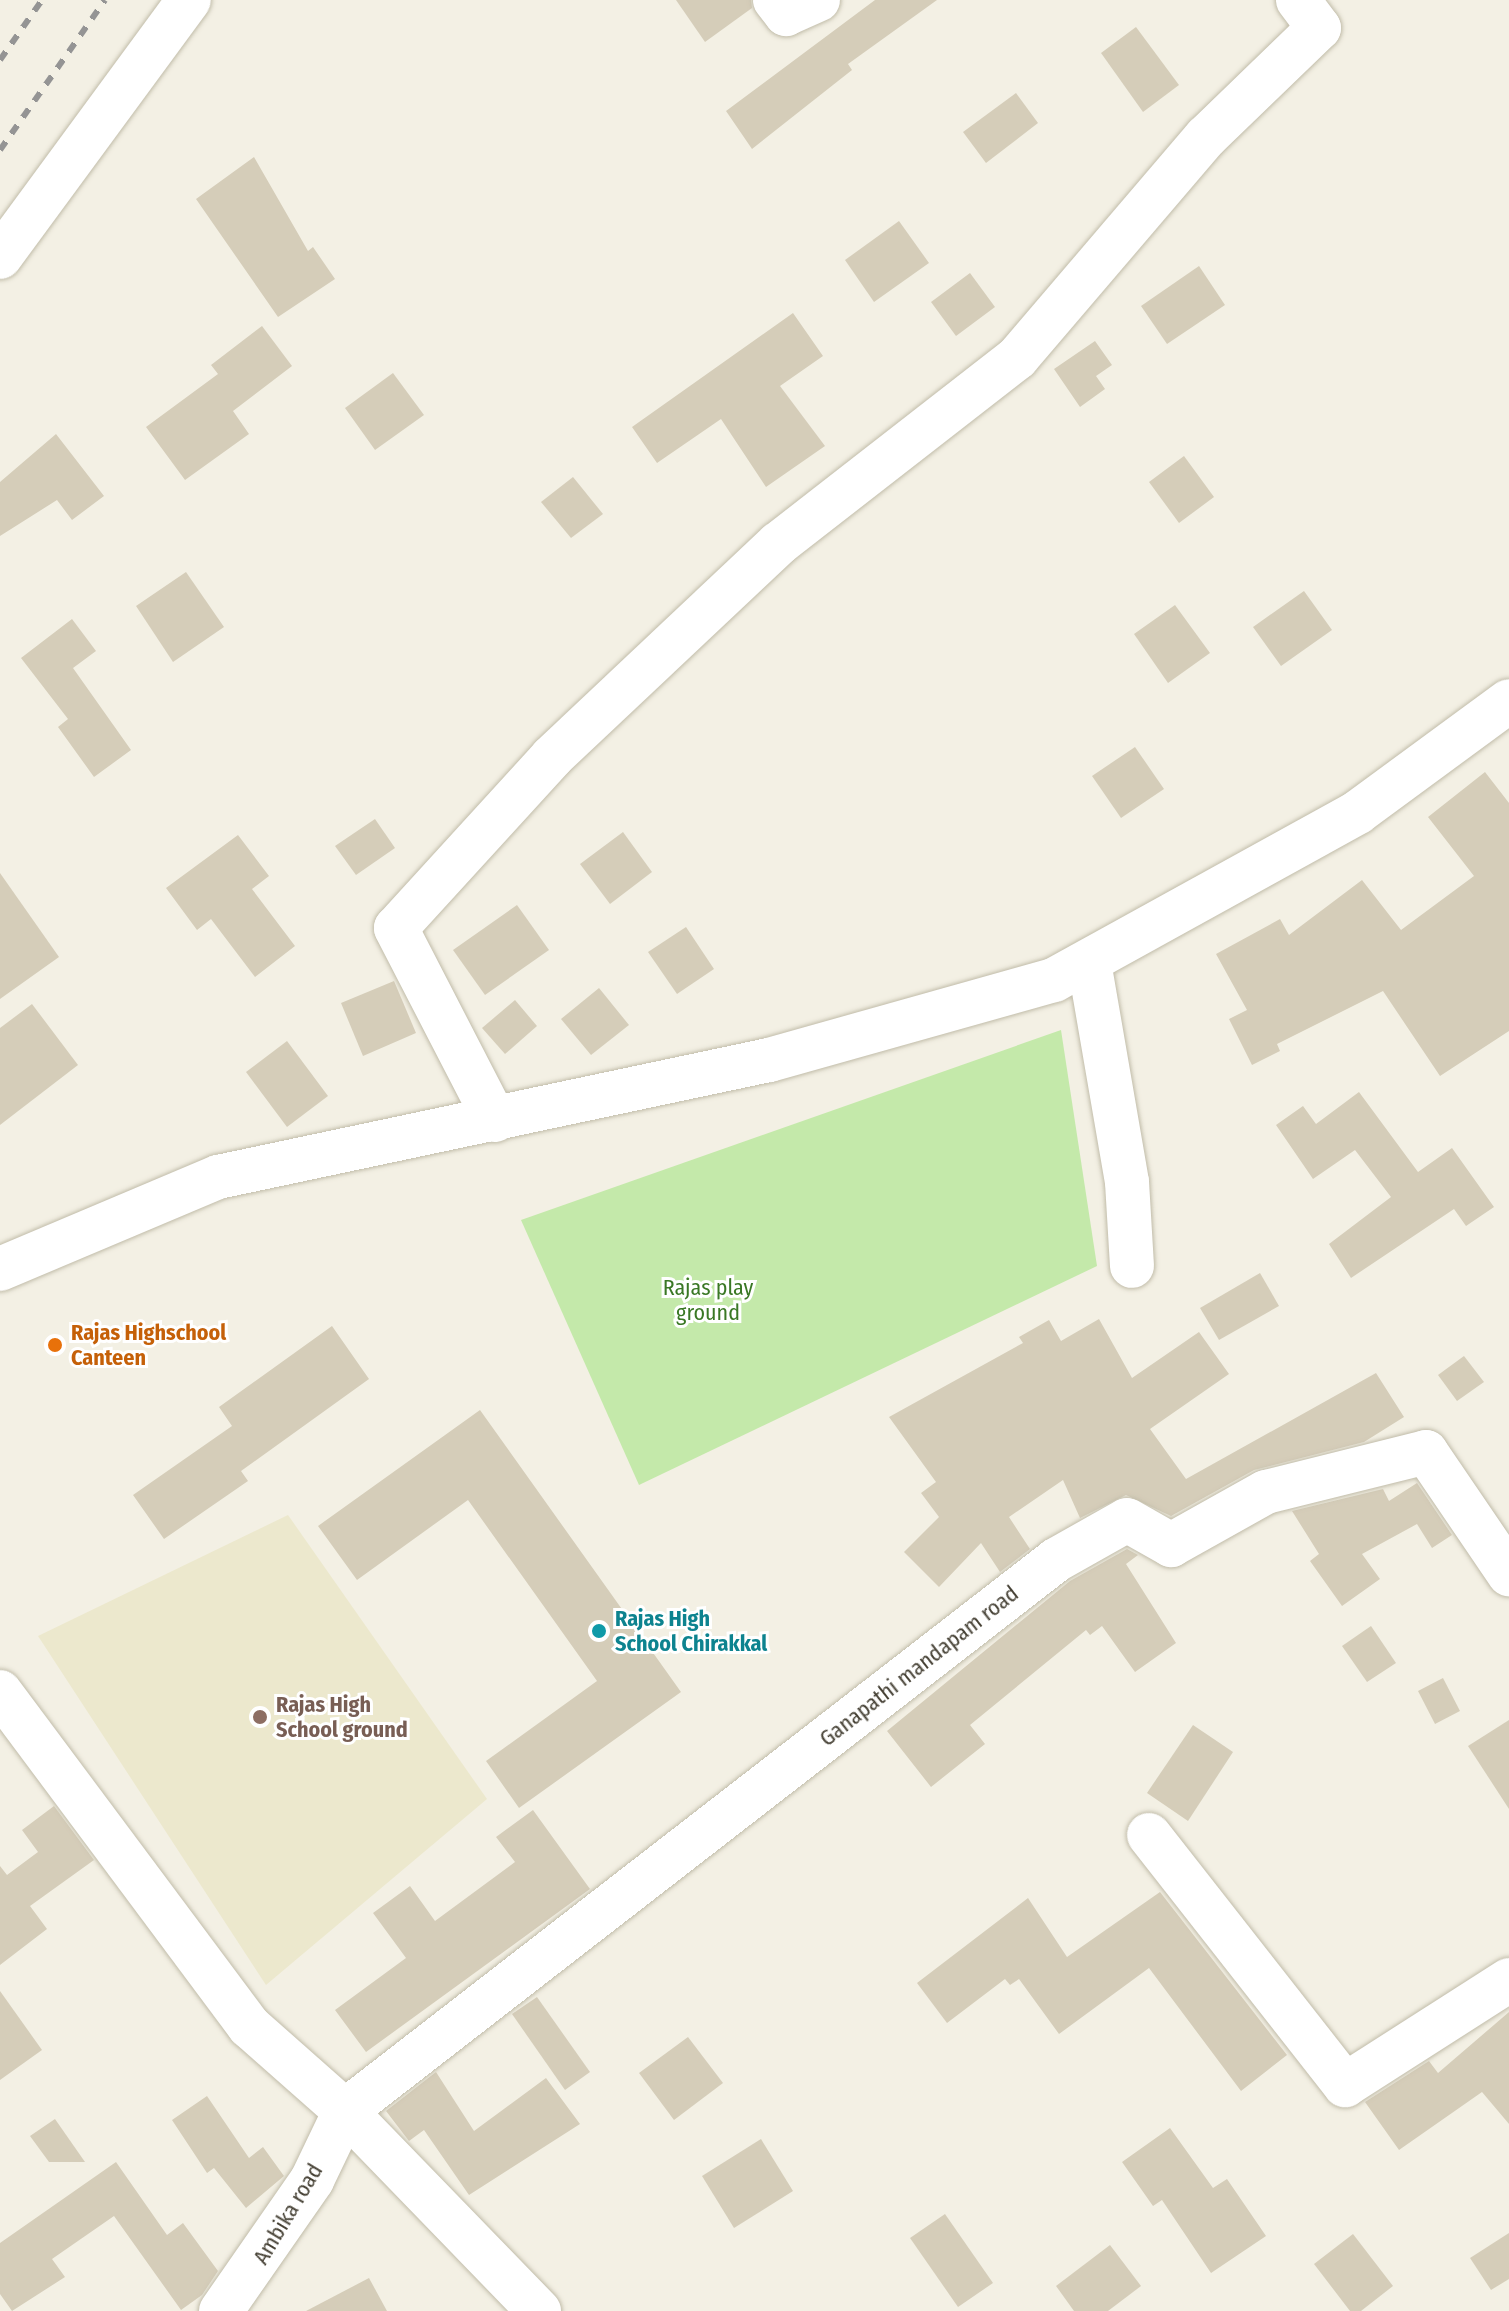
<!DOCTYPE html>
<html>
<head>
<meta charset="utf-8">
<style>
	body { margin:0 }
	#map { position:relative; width:1509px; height:2311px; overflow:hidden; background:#f3f0e4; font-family:"Fira Sans Condensed",sans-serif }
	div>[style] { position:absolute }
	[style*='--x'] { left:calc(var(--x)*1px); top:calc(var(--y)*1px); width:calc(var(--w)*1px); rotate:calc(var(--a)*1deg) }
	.education>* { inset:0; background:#ece8cd }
	.green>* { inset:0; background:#c4e9aa }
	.building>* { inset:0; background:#d5cdb9 }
	.roads { filter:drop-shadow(0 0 2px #c1bca9) drop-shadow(0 0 2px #c1bca9) }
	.minor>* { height:44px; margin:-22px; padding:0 22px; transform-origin:22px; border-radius:22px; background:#fff }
	.rail>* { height:6px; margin-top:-3px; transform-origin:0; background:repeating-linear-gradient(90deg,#949494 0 10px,transparent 0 20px) }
	.dots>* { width:22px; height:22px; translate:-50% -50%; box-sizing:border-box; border:4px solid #fff; border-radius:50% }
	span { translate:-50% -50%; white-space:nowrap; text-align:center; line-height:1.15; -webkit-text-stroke:6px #fff; paint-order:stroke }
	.park-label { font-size:22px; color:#3a7825 }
	.food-label { font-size:22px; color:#c56008; font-weight:700 }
	.left { translate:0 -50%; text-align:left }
	.culture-label { font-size:22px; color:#0d838f; font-weight:700 }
	.street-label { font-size:22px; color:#454034 }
	.education-label { font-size:22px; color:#785e54; font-weight:700 }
</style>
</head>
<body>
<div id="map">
	<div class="education">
		<i style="clip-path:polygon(288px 1515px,487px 1799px,266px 1985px,38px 1636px)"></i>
	</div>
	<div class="green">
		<i style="clip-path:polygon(1061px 1030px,1097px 1266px,639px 1485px,521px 1220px)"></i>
	</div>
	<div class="building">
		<i style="clip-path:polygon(676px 0,751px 0,752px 8px,705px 42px)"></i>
		<i style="clip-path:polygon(875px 0,937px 0,848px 64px,852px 70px,752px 149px,726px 111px)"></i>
		<i style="clip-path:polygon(1136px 27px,1179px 85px,1143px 112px,1101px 53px)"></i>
		<i style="clip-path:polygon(1016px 93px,1038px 123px,986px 163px,963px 132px)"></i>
		<i style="clip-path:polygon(254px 157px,308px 251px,313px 247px,335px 279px,278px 317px,196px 199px)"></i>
		<i style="clip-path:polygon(899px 221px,929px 263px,874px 302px,845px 260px)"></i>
		<i style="clip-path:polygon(1199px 266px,1225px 305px,1167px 344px,1141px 306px)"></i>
		<i style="clip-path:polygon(970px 273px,995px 307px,956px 336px,931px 302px)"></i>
		<i style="clip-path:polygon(793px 313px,823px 356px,780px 386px,825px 446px,766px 487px,721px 419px,657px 463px,632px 427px)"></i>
		<i style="clip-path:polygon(262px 326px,292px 366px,233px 411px,249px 434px,185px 480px,146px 427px,218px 374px,211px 365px)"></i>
		<i style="clip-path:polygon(1095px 341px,1112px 365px,1096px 376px,1105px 389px,1080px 407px,1054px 369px)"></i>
		<i style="clip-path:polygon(393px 373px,424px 415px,375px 450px,345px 408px)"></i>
		<i style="clip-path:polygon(56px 434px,104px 496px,72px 520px,57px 500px,0 536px,0 482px)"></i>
		<i style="clip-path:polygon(1184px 456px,1214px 497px,1179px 523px,1149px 482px)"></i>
		<i style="clip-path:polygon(573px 477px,603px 514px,571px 538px,541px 502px)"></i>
		<i style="clip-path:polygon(186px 572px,224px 627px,173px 662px,136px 606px)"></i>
		<i style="clip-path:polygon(1304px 591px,1332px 630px,1281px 666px,1253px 627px)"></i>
		<i style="clip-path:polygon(1175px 605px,1210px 653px,1168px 683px,1134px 634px)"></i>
		<i style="clip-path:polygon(72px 619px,96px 651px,73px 668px,131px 750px,94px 777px,58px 727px,68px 719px,21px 658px)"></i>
		<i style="clip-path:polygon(1135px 747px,1164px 789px,1121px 818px,1092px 776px)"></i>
		<i style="clip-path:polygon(1485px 772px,1509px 803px,1509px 1031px,1440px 1076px,1383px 991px,1277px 1044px,1280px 1051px,1252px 1065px,1229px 1019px,1247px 1010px,1216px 954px,1280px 919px,1289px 935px,1362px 880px,1401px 930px,1474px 876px,1428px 817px)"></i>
		<i style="clip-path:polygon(375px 819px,395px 848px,356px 875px,335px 846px)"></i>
		<i style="clip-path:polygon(623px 832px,652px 872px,610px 904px,580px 864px)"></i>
		<i style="clip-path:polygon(238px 835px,269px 876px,252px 889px,295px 946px,255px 977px,211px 919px,197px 930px,166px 888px)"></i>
		<i style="clip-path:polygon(0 873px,59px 957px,0 999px)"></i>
		<i style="clip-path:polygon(517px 905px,549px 950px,485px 995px,453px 950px)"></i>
		<i style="clip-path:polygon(686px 927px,714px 969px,677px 994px,648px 952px)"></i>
		<i style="clip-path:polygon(394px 981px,416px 1033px,363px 1056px,341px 1003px)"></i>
		<i style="clip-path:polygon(599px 988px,629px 1025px,591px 1055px,561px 1019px)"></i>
		<i style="clip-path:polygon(515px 1000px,537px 1026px,505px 1054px,482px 1028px)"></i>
		<i style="clip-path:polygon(32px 1004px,78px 1065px,0 1125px,0 1028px)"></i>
		<i style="clip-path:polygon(287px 1041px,328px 1096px,287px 1127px,246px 1072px)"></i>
		<i style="clip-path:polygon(1359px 1092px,1418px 1172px,1452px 1148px,1494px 1207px,1466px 1226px,1454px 1209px,1351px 1278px,1329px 1244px,1391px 1197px,1355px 1150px,1313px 1179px,1276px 1125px,1303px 1106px,1316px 1124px)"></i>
		<i style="clip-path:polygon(1260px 1273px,1279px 1306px,1219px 1340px,1200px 1308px)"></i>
		<i style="clip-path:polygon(1099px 1319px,1132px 1378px,1199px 1332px,1229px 1374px,1150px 1429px,1186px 1479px,1376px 1373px,1404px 1417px,1364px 1442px,1254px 1470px,1171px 1516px,1126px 1495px,1080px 1518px,1063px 1480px,1009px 1517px,1030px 1549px,1000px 1572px,981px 1543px,939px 1587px,904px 1552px,939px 1517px,921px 1493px,936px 1482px,889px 1417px,1023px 1343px,1019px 1337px,1049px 1320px,1061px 1341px)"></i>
		<i style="clip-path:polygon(332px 1326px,369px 1379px,241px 1471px,248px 1481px,164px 1539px,133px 1495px,232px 1426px,219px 1407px)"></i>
		<i style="clip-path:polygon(1464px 1356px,1484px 1382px,1457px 1401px,1438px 1375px)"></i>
		<i style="clip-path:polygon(480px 1410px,681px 1692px,519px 1808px,486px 1761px,597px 1681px,468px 1500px,357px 1580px,318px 1526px)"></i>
		<i style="clip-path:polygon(1417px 1483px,1452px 1535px,1432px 1548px,1417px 1524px,1362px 1554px,1380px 1579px,1342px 1606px,1310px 1561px,1319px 1554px,1292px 1511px,1383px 1489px,1389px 1501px)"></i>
		<i style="clip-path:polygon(1127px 1549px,1138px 1555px,1126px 1564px,1176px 1643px,1135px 1672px,1102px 1626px,1090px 1635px,1086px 1630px,970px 1725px,985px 1744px,931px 1787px,887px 1731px,1070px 1581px)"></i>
		<i style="clip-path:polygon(1371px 1626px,1396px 1663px,1367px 1682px,1342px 1646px)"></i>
		<i style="clip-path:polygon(1443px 1678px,1460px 1711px,1435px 1724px,1418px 1691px)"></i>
		<i style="clip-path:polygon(1509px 1720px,1509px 1809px,1468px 1746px)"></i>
		<i style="clip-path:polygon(1193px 1725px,1233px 1752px,1188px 1821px,1147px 1793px)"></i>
		<i style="clip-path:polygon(54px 1806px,94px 1860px,30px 1906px,47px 1929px,0 1965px,0 1866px,7px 1875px,38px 1852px,22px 1830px)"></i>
		<i style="clip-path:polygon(533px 1810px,590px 1889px,366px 2052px,335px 2010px,406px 1958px,373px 1913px,410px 1886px,435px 1921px,515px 1862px,496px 1837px)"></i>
		<i style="clip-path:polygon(1160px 1892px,1287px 2055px,1241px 2091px,1149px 1968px,1059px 2034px,1019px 1979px,1010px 1985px,1005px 1979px,947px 2023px,917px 1983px,1028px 1898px,1067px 1957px)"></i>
		<i style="clip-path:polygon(0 1991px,42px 2050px,0 2080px)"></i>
		<i style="clip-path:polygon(537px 1997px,590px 2072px,565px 2090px,512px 2014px)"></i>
		<i style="clip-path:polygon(1509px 2012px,1509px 2124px,1482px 2092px,1399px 2150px,1365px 2102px,1429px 2061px,1438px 2073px)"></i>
		<i style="clip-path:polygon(688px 2037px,723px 2083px,674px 2120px,639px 2073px)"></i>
		<i style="clip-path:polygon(436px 2072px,474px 2131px,546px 2078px,580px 2124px,469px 2195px,424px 2130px,409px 2141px,386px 2111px)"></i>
		<i style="clip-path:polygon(207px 2096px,249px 2158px,263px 2147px,284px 2176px,246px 2208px,214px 2168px,207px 2173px,172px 2120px)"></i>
		<i style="clip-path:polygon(55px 2119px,85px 2162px,49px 2162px,30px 2136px)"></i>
		<i style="clip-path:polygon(1170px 2128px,1213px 2188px,1227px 2179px,1266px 2236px,1211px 2273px,1162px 2200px,1153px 2206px,1122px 2162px)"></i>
		<i style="clip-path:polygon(761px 2139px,793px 2191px,734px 2228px,702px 2176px)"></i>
		<i style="clip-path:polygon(116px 2162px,167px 2235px,183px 2223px,218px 2271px,202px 2295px,181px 2310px,114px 2216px,52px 2259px,65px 2277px,12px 2311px,0 2294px,0 2243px)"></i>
		<i style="clip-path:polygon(945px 2214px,993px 2283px,958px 2307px,910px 2238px)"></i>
		<i style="clip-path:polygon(1509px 2233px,1509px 2279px,1491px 2290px,1470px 2258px)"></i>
		<i style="clip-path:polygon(1353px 2234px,1393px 2286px,1361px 2311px,1350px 2311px,1314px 2264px)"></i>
		<i style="clip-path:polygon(1110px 2245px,1141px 2286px,1108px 2311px,1074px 2311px,1056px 2286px)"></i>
		<i style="clip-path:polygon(369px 2278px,387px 2311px,306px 2311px)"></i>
	</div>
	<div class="roads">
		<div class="minor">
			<i style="--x:775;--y:0;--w:18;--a:52"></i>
			<i style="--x:786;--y:14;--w:35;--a:-24"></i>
			<i style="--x:0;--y:257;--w:319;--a:-53.7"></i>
			<i style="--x:1089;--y:962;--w:223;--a:80.2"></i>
			<i style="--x:1127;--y:1182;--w:84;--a:86.6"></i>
			<i style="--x:495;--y:1120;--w:216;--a:-117.3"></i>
			<i style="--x:396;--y:928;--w:231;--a:-47.6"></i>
			<i style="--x:552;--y:757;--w:311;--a:-43.3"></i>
			<i style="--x:778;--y:544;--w:303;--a:-37.9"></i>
			<i style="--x:1017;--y:358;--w:291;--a:-49.5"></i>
			<i style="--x:1206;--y:137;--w:157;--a:-44"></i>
			<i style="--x:1319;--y:28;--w:35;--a:-127"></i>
			<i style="--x:0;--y:1269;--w:237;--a:-22.9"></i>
			<i style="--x:218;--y:1177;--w:563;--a:-11.99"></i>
			<i style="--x:769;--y:1060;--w:296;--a:-15.7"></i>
			<i style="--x:1054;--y:980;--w:347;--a:-28.9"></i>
			<i style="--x:1358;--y:812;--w:187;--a:-36.3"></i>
			<i style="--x:0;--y:1692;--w:417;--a:53.3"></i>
			<i style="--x:249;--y:2026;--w:128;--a:41.5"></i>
			<i style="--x:345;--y:2111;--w:279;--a:45.9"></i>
			<i style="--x:1149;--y:1835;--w:318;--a:51.9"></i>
			<i style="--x:1345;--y:2085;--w:195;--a:-32.6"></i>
			<i style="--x:221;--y:2311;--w:160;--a:-55.2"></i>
			<i style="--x:312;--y:2180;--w:76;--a:-64.4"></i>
			<i style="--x:345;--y:2111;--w:900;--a:-37.77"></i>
			<i style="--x:1056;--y:1560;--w:81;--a:-29.4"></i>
			<i style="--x:1127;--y:1520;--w:51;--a:29.6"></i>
			<i style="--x:1171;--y:1545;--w:109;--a:-29.2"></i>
			<i style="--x:1266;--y:1492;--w:165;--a:-14"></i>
			<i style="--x:1426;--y:1452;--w:148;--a:55.8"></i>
		</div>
	</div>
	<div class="rail">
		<i style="--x:0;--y:60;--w:73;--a:-55"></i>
		<i style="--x:0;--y:150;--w:183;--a:-55"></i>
	</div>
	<div class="dots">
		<i style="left:55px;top:1345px;background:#e8710a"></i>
		<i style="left:599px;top:1631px;background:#0f9aa8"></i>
		<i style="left:260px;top:1717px;background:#8d6e63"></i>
	</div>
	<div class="park-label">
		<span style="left:708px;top:1300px">Rajas play<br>ground</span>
	</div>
	<div class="food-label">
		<span class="left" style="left:71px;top:1345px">Rajas Highschool<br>Canteen</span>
	</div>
	<div class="culture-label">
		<span class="left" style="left:615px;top:1631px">Rajas High<br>School Chirakkal</span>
	</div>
	<div class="street-label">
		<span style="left:919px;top:1666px;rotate:-38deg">Ganapathi mandapam road</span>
		<span style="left:288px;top:2214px;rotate:-59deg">Ambika road</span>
	</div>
	<div class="education-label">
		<span class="left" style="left:276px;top:1717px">Rajas High<br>School ground</span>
	</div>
</div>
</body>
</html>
